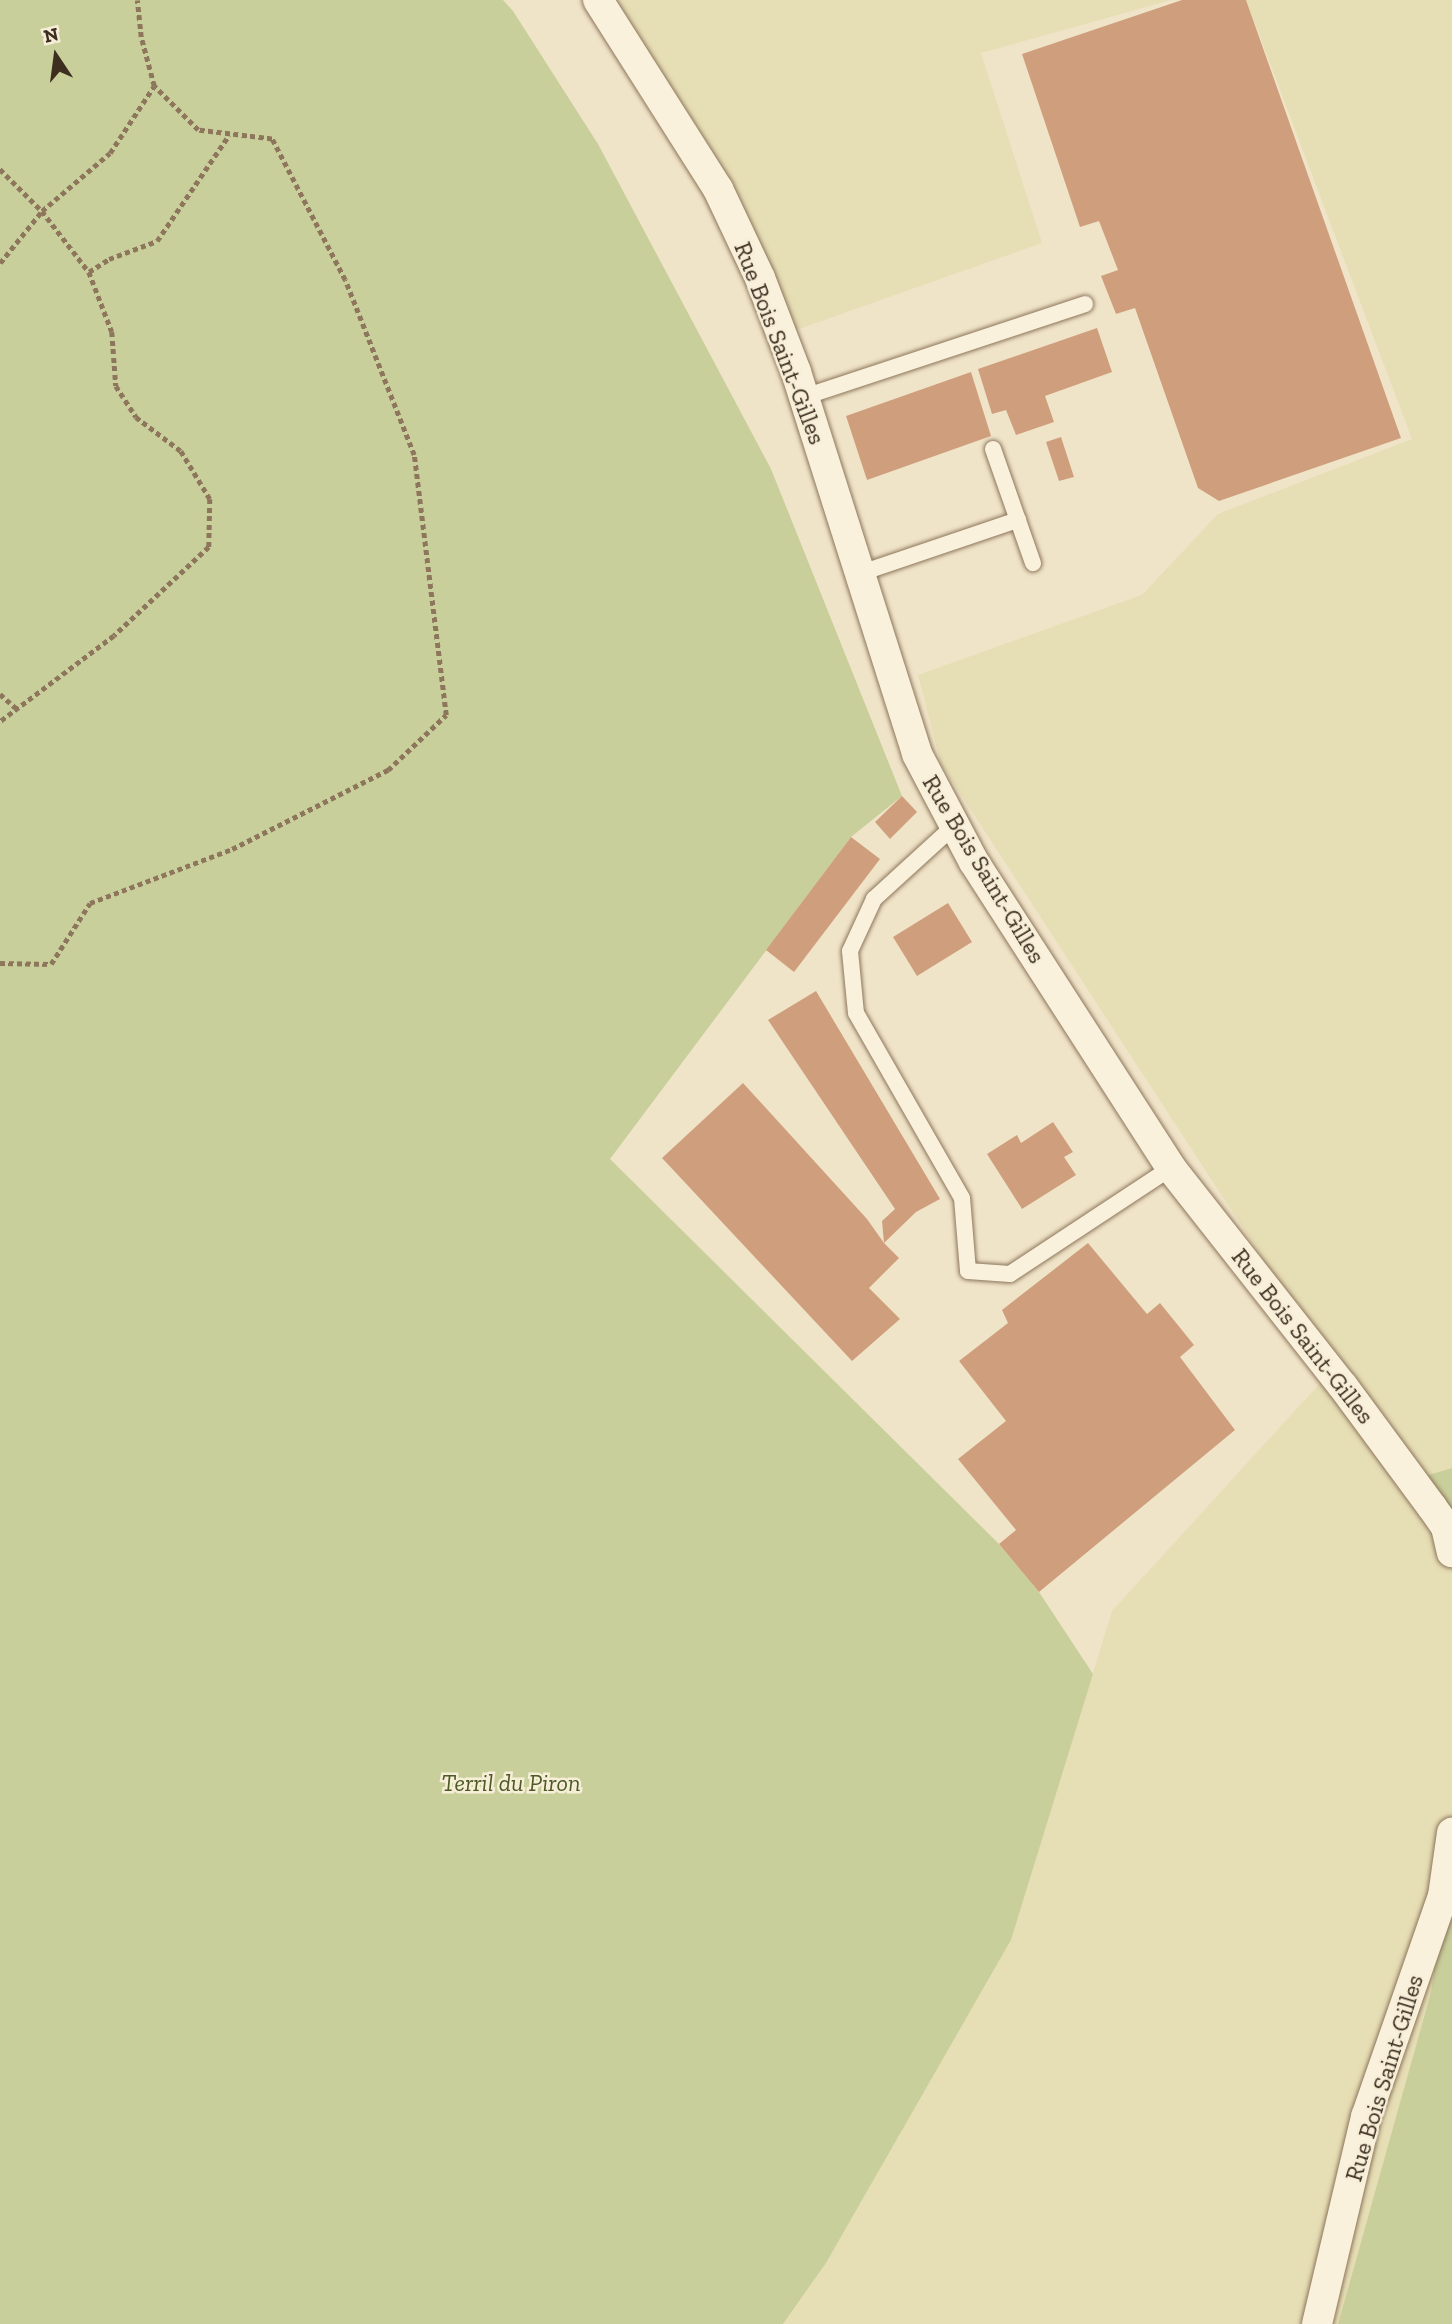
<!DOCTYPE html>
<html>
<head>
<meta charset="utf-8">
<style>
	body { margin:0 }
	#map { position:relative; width:1452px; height:2324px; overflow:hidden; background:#f0e4c8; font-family:"Zilla Slab",serif }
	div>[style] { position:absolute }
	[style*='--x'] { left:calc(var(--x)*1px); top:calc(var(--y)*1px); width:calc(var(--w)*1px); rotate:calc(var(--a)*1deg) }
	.farmland>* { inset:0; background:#e6deb5 }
	.green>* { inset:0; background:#c9cf9b }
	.building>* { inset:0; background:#cf9f7d }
	.path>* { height:4.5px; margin-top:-2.25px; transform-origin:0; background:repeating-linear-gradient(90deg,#8d765c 0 5px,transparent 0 8.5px) }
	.roads { filter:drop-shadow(0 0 2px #8d765c) drop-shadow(0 0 2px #8d765c) }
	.service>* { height:16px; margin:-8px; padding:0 8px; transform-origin:8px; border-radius:8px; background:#faf1dc }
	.minor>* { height:30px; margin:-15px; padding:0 15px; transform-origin:15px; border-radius:15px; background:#faf1dc }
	span { translate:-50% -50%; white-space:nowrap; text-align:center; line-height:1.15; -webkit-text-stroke:5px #f7eed8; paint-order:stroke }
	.street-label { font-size:24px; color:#3d2e20 }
	.park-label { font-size:24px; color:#4d5a26; font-style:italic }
	.north { position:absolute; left:21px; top:21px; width:70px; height:70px; -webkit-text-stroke:5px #f7eed8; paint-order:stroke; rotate:347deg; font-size:19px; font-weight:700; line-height:28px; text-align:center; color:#3d2e20 }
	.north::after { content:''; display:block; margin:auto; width:24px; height:32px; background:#3d2e20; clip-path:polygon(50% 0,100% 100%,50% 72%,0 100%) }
</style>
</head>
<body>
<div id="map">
	<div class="farmland">
		<i style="clip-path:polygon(591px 0,1171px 0,981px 53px,1042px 243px,782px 335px)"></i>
		<i style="clip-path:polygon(1246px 0,1452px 0,1452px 1468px,1409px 1480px,1452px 1520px,1452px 1844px,1431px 1992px,1338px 2324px,783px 2324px,826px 2263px,1011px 1940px,1112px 1611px,1334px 1368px,941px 764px,918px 675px,1142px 595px,1218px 514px,1412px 439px)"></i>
	</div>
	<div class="green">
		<i style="clip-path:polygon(0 0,503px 0,513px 11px,598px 144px,771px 469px,902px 796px,851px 837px,610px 1159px,999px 1544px,1039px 1592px,1093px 1674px,1011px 1940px,826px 2263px,783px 2324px,0 2324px)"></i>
		<i style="clip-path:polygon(1452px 1468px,1452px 1520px,1408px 1481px)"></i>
		<i style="clip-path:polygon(1452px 1844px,1452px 2324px,1338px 2324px,1431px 1992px)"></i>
	</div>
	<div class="building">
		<i style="clip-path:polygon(1182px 0,1246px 0,1401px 438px,1219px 501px,1198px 488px,1135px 308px,1116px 314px,1101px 276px,1118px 270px,1099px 221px,1080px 227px,1022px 54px)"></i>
		<i style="clip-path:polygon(1097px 328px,1112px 372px,1045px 396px,1054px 422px,1016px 435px,1006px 410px,992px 414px,978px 369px)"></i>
		<i style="clip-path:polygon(971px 372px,991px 436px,867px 480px,846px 416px)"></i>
		<i style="clip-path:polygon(1061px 437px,1074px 477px,1059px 481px,1046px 442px)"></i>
		<i style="clip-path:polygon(902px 796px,917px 812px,890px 839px,875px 822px)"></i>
		<i style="clip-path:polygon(851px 837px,880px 859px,794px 972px,766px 950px)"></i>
		<i style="clip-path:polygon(948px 903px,972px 942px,917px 976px,893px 937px)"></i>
		<i style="clip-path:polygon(816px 991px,940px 1199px,916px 1212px,884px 1243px,899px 1258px,869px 1288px,900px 1319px,852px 1361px,662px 1158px,743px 1083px,867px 1219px,884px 1243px,882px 1221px,895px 1209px,768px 1020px)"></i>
		<i style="clip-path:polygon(1053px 1122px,1073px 1152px,1064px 1157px,1076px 1175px,1022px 1209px,987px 1154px,1017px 1135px,1021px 1143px)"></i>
		<i style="clip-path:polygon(1088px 1243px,1147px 1314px,1160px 1303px,1194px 1345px,1180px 1357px,1235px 1430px,1039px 1592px,999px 1544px,1016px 1530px,958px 1459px,1006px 1421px,959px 1361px,1008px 1323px,1002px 1310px)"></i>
	</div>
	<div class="path">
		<i style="--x:0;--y:169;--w:59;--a:45"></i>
		<i style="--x:42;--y:211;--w:89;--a:-40.5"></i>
		<i style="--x:110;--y:153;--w:80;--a:-56.7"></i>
		<i style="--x:0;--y:263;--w:67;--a:-51.1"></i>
		<i style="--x:42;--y:211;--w:77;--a:52.4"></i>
		<i style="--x:89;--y:272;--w:64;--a:69"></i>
		<i style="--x:112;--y:332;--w:54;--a:85.8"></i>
		<i style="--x:116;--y:386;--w:37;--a:57"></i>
		<i style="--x:136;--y:417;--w:56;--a:37.1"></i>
		<i style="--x:181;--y:451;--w:56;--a:58.9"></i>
		<i style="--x:210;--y:499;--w:48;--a:91.2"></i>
		<i style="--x:209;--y:547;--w:130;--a:136.9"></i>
		<i style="--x:114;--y:636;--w:143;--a:143"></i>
		<i style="--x:89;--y:272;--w:24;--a:-33"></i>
		<i style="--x:109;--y:259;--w:51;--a:-20.6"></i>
		<i style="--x:157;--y:241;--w:128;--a:-55.8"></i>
		<i style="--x:0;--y:694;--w:23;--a:41"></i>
		<i style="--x:0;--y:963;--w:51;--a:1.1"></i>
		<i style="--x:51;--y:964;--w:72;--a:-57.4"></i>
		<i style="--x:90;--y:903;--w:152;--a:-20.8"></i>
		<i style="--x:232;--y:849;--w:175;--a:-26.9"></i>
		<i style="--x:388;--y:770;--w:80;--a:-43.5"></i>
		<i style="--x:446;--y:715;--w:262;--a:-97"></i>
		<i style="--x:414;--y:455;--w:188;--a:-111.5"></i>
		<i style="--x:345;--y:280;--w:159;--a:-117.4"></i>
		<i style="--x:272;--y:139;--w:75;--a:-173.1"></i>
		<i style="--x:198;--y:130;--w:62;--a:-135"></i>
		<i style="--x:154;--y:86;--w:51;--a:-104.9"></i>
		<i style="--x:141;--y:37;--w:37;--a:-96"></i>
	</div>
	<div class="roads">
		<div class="service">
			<i style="--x:804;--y:397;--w:296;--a:-18.3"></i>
			<i style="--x:993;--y:449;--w:121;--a:70.7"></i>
			<i style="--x:861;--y:573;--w:166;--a:-18.7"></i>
			<i style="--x:955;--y:825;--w:110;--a:137.6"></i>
			<i style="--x:874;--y:899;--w:57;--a:114.8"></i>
			<i style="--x:850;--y:951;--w:62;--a:84.5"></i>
			<i style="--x:856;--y:1013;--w:213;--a:60.2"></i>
			<i style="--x:962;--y:1198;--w:73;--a:85.3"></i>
			<i style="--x:968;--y:1271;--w:42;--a:4.1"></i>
			<i style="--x:1010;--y:1274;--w:193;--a:-33.4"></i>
		</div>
		<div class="minor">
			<i style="--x:598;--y:0;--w:224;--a:57.6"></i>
			<i style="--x:718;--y:189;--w:98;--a:64.7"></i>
			<i style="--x:760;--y:278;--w:101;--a:69"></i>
			<i style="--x:796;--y:372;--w:401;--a:72.4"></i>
			<i style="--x:917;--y:754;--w:122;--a:62.2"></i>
			<i style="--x:974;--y:862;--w:364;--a:57.2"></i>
			<i style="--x:1171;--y:1168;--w:276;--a:51.8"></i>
			<i style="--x:1342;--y:1385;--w:152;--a:53.6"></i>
			<i style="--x:1432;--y:1507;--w:24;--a:55"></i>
			<i style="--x:1446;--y:1527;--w:26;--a:77"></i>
			<i style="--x:1317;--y:2324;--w:213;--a:-76.7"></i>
			<i style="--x:1366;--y:2117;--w:234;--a:-70.8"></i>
			<i style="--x:1443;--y:1896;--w:64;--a:-81.9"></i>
		</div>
	</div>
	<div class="street-label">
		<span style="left:780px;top:343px;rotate:69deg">Rue Bois Saint-Gilles</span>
		<span style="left:984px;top:869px;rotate:59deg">Rue Bois Saint-Gilles</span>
		<span style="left:1303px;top:1336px;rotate:52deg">Rue Bois Saint-Gilles</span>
		<span style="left:1384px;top:2078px;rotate:-73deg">Rue Bois Saint-Gilles</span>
	</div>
	<div class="park-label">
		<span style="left:511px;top:1783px">Terril du Piron</span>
	</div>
	<div class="north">N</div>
</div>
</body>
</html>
